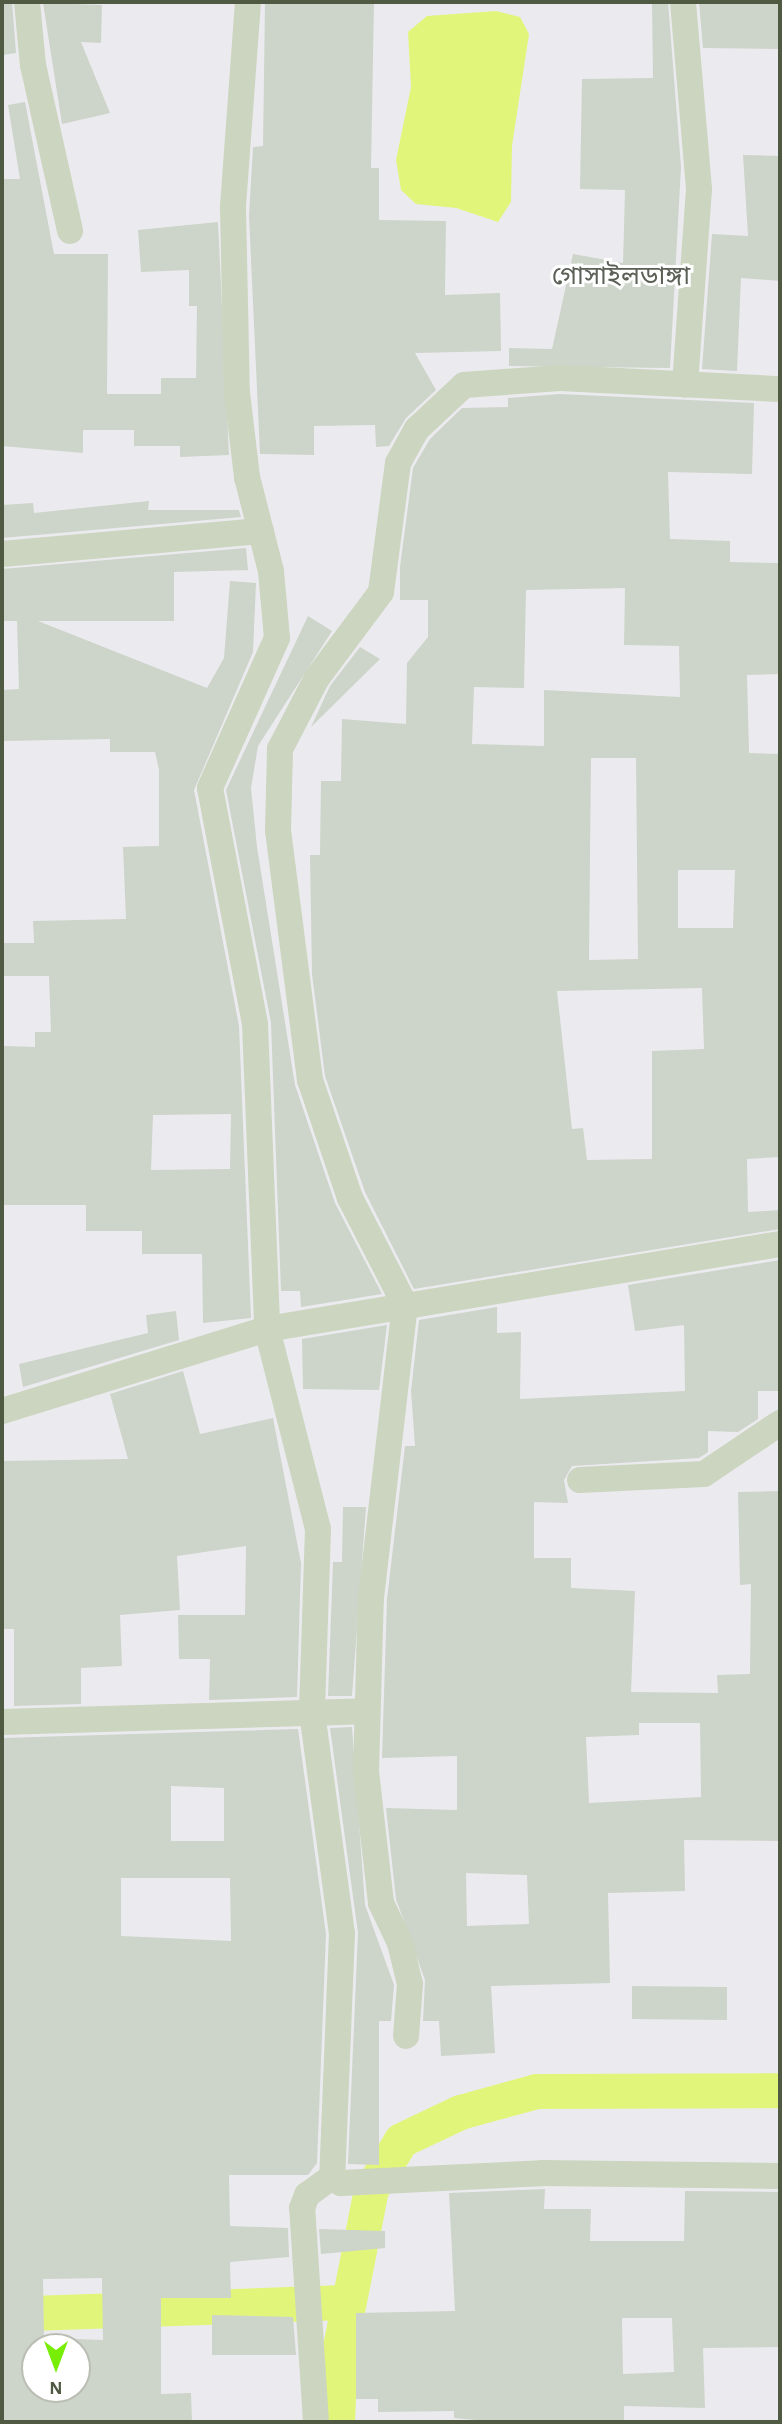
<!DOCTYPE html>
<html>
<head>
<meta charset="utf-8">
<style>
	body { margin:0 }
	#map { position:relative; width:782px; height:2424px; overflow:hidden; background:#ebebef; font-family:"Alegreya Sans","Noto Sans Bengali",sans-serif }
	div>[style] { position:absolute }
	[style*='--x'] { left:calc(var(--x)*1px); top:calc(var(--y)*1px); width:calc(var(--w)*1px); rotate:calc(var(--a)*1deg) }
	.water>* { inset:0; background:#e2f57b }
	.canal>* { height:35px; margin:-17.5px; padding:0 17.5px; transform-origin:17.5px; border-radius:17.5px; background:#e2f57b }
	.building>* { inset:0; background:#cdd4c9 }
	.street>* { height:26px; margin:-13px; padding:0 13px; transform-origin:13px; border-radius:13px; background:#ccd5bf }
	span { translate:-50% -50%; white-space:nowrap; text-align:center; line-height:1.15; -webkit-text-stroke:6px #fff; paint-order:stroke }
	.neighbourhood-label { font-size:26px; color:#5c6157 }
	.frame { position:absolute; inset:0; border:4px solid #505a42; pointer-events:none }
	.north { position:absolute; left:21px; top:2333px; width:70px; height:70px; box-sizing:border-box; background:#fff; border:2px solid #b9bdb3; border-radius:50%; rotate:180deg; font-size:19px; font-weight:700; line-height:28px; text-align:center; color:#505a42 }
	.north::after { content:''; display:block; margin:auto; width:24px; height:32px; background:#78ee06; clip-path:polygon(50% 0,100% 100%,50% 72%,0 100%) }
</style>
</head>
<body>
<div id="map">
	<div class="water">
		<i style="clip-path:polygon(496px 11px,520px 17px,529px 34px,512px 146px,511px 202px,498px 222px,456px 208px,416px 204px,401px 190px,396px 160px,411px 87px,408px 32px,427px 16px)"></i>
	</div>
	<div class="canal">
		<i style="--x:2;--y:2314;--w:342;--a:-2"></i>
		<i style="--x:337;--y:2422;--w:75;--a:-87.7"></i>
		<i style="--x:340;--y:2347;--w:161;--a:-78.9"></i>
		<i style="--x:371;--y:2189;--w:57;--a:-58.5"></i>
		<i style="--x:401;--y:2140;--w:65;--a:-25.4"></i>
		<i style="--x:460;--y:2112;--w:79;--a:-15.4"></i>
		<i style="--x:536;--y:2091;--w:244;--a:-0.2"></i>
	</div>
	<div class="building">
		<i style="clip-path:polygon(2px 2px,12px 2px,16px 53px,2px 55px)"></i>
		<i style="clip-path:polygon(265px 2px,374px 2px,371px 168px,379px 168px,379px 220px,446px 221px,445px 295px,500px 293px,501px 351px,415px 353px,436px 390px,406px 418px,389px 446px,376px 447px,375px 425px,314px 426px,314px 455px,260px 454px,249px 216px,253px 147px,263px 146px)"></i>
		<i style="clip-path:polygon(652px 2px,668px 2px,681px 167px,670px 368px,509px 366px,509px 348px,552px 349px,573px 254px,623px 263px,625px 190px,580px 189px,582px 79px,653px 78px)"></i>
		<i style="clip-path:polygon(699px 2px,780px 2px,780px 49px,703px 48px)"></i>
		<i style="clip-path:polygon(43px 3px,102px 5px,101px 43px,81px 42px,110px 113px,62px 124px)"></i>
		<i style="clip-path:polygon(25px 102px,54px 254px,108px 254px,107px 394px,161px 394px,161px 378px,196px 378px,197px 306px,189px 306px,189px 270px,141px 272px,138px 230px,218px 222px,229px 455px,180px 457px,180px 446px,134px 446px,134px 430px,83px 430px,83px 453px,2px 446px,2px 179px,20px 179px,8px 105px)"></i>
		<i style="clip-path:polygon(743px 155px,780px 156px,780px 281px,741px 278px,737px 371px,702px 369px,712px 234px,748px 236px)"></i>
		<i style="clip-path:polygon(evenodd,560px 394px,754px 403px,752px 474px,668px 472px,670px 539px,730px 541px,730px 562px,780px 563px,780px 674px,747px 675px,749px 753px,780px 754px,780px 1157px,747px 1159px,748px 1212px,780px 1210px,780px 1229px,414px 1289px,365px 1192px,325px 1076px,312px 974px,310px 855px,320px 855px,321px 781px,341px 781px,342px 719px,406px 724px,407px 663px,428px 637px,428px 600px,400px 600px,400px 567px,413px 468px,430px 439px,462px 408px,508px 407px,508px 398px,560px 394px,625px 588px,624px 645px,679px 646px,680px 697px,544px 690px,544px 746px,472px 744px,474px 687px,524px 688px,526px 590px,625px 588px,560px 394px,591px 758px,636px 758px,638px 959px,589px 960px,591px 758px,560px 394px,678px 870px,735px 870px,733px 928px,678px 928px,678px 870px,560px 394px,702px 988px,704px 1049px,652px 1051px,652px 1159px,587px 1160px,583px 1128px,572px 1129px,557px 991px,702px 988px)"></i>
		<i style="clip-path:polygon(149px 501px,148px 510px,239px 510px,241px 517px,2px 538px,2px 505px,33px 503px,34px 513px)"></i>
		<i style="clip-path:polygon(evenodd,246px 548px,248px 570px,174px 572px,174px 621px,38px 621px,207px 688px,224px 658px,230px 581px,256px 583px,253px 652px,194px 790px,239px 1026px,251px 1318px,203px 1323px,202px 1254px,142px 1254px,142px 1231px,86px 1231px,86px 1205px,2px 1205px,2px 1046px,35px 1047px,35px 1032px,51px 1032px,49px 976px,2px 976px,2px 943px,34px 943px,33px 921px,126px 919px,123px 847px,159px 846px,159px 770px,155px 752px,110px 752px,110px 739px,2px 741px,2px 690px,19px 689px,17px 621px,2px 621px,2px 569px,246px 548px,231px 1114px,230px 1169px,151px 1170px,153px 1115px,231px 1114px)"></i>
		<i style="clip-path:polygon(308px 616px,332px 631px,258px 746px,251px 788px,257px 847px,295px 1085px,335px 1203px,382px 1294px,301px 1307px,300px 1291px,281px 1291px,271px 1023px,226px 790px)"></i>
		<i style="clip-path:polygon(360px 647px,380px 659px,311px 727px,330px 686px)"></i>
		<i style="clip-path:polygon(evenodd,780px 1260px,780px 1391px,758px 1391px,758px 1419px,738px 1432px,708px 1431px,708px 1452px,699px 1458px,572px 1466px,564px 1480px,568px 1503px,534px 1502px,534px 1558px,571px 1558px,571px 1588px,635px 1591px,631px 1692px,718px 1693px,717px 1675px,750px 1674px,751px 1584px,740px 1585px,738px 1492px,780px 1491px,780px 1841px,684px 1840px,685px 1891px,608px 1893px,610px 1983px,491px 1986px,495px 2053px,441px 2056px,439px 2021px,423px 2021px,425px 1980px,396px 1899px,386px 1808px,457px 1810px,457px 1756px,382px 1758px,387px 1599px,405px 1446px,415px 1446px,411px 1391px,419px 1320px,497px 1307px,497px 1333px,521px 1332px,520px 1399px,685px 1391px,684px 1325px,635px 1331px,628px 1285px,780px 1260px,639px 1723px,700px 1723px,701px 1797px,589px 1803px,586px 1737px,639px 1735px,639px 1723px,780px 1260px,466px 1873px,527px 1875px,529px 1924px,467px 1926px,466px 1873px)"></i>
		<i style="clip-path:polygon(176px 1311px,179px 1340px,23px 1387px,19px 1364px,148px 1333px,146px 1315px)"></i>
		<i style="clip-path:polygon(387px 1325px,379px 1390px,303px 1389px,302px 1339px)"></i>
		<i style="clip-path:polygon(183px 1371px,200px 1434px,273px 1418px,301px 1563px,297px 1697px,209px 1700px,210px 1659px,179px 1659px,178px 1615px,245px 1615px,246px 1546px,177px 1556px,180px 1610px,120px 1615px,122px 1666px,81px 1668px,81px 1704px,14px 1706px,14px 1629px,2px 1629px,2px 1461px,128px 1459px,110px 1394px)"></i>
		<i style="clip-path:polygon(343px 1507px,366px 1507px,352px 1696px,328px 1696px,333px 1562px,342px 1562px)"></i>
		<i style="clip-path:polygon(352px 1727px,365px 1905px,394px 1985px,391px 2021px,379px 2021px,379px 2165px,348px 2164px,358px 1933px,330px 1728px)"></i>
		<i style="clip-path:polygon(evenodd,298px 1729px,326px 1934px,317px 2163px,308px 2175px,229px 2175px,230px 2226px,288px 2228px,289px 2257px,230px 2262px,231px 2298px,161px 2298px,161px 2394px,191px 2393px,192px 2422px,2px 2422px,2px 1738px,298px 1729px,171px 1786px,224px 1788px,224px 1841px,171px 1841px,171px 1786px,298px 1729px,121px 1878px,230px 1878px,231px 1941px,121px 1936px,121px 1878px,298px 1729px,102px 2278px,103px 2340px,44px 2338px,43px 2279px,102px 2278px,298px 1729px,35px 2347px,77px 2347px,77px 2389px,35px 2389px,35px 2347px)"></i>
		<i style="clip-path:polygon(632px 1986px,727px 1987px,727px 2020px,632px 2019px)"></i>
		<i style="clip-path:polygon(evenodd,545px 2189px,544px 2209px,591px 2209px,590px 2241px,684px 2241px,685px 2191px,780px 2192px,780px 2347px,703px 2348px,705px 2408px,624px 2406px,624px 2422px,498px 2422px,454px 2418px,454px 2411px,378px 2412px,378px 2399px,356px 2399px,356px 2313px,455px 2311px,449px 2193px,545px 2189px,622px 2318px,672px 2318px,674px 2372px,623px 2374px,622px 2318px)"></i>
		<i style="clip-path:polygon(319px 2229px,385px 2231px,385px 2248px,321px 2254px)"></i>
		<i style="clip-path:polygon(212px 2315px,293px 2317px,296px 2355px,212px 2355px)"></i>
	</div>
	<div class="street">
		<i style="--x:27;--y:2;--w:63;--a:84.6"></i>
		<i style="--x:33;--y:65;--w:170;--a:77.4"></i>
		<i style="--x:248;--y:2;--w:207;--a:94.2"></i>
		<i style="--x:233;--y:208;--w:185;--a:88.8"></i>
		<i style="--x:237;--y:393;--w:85;--a:83.2"></i>
		<i style="--x:247;--y:477;--w:97;--a:75.7"></i>
		<i style="--x:271;--y:571;--w:67;--a:84.9"></i>
		<i style="--x:277;--y:638;--w:164;--a:114.1"></i>
		<i style="--x:210;--y:788;--w:240;--a:79.2"></i>
		<i style="--x:255;--y:1024;--w:305;--a:87.7"></i>
		<i style="--x:267;--y:1329;--w:206;--a:75.7"></i>
		<i style="--x:318;--y:1529;--w:183;--a:91.9"></i>
		<i style="--x:312;--y:1712;--w:223;--a:82.3"></i>
		<i style="--x:342;--y:1933;--w:244;--a:92.3"></i>
		<i style="--x:332;--y:2177;--w:11;--a:34"></i>
		<i style="--x:341;--y:2183;--w:201;--a:-2.8"></i>
		<i style="--x:542;--y:2173;--w:238;--a:0.7"></i>
		<i style="--x:683;--y:2;--w:188;--a:85.1"></i>
		<i style="--x:699;--y:189;--w:196;--a:94.1"></i>
		<i style="--x:2;--y:554;--w:260;--a:-5.1"></i>
		<i style="--x:2;--y:1411;--w:277;--a:-17.2"></i>
		<i style="--x:267;--y:1329;--w:520;--a:-9.41"></i>
		<i style="--x:580;--y:1480;--w:124;--a:-2.8"></i>
		<i style="--x:704;--y:1474;--w:92;--a:-33.9"></i>
		<i style="--x:2;--y:1722;--w:364;--a:-1.7"></i>
		<i style="--x:406;--y:2036;--w:52;--a:-85.6"></i>
		<i style="--x:410;--y:1984;--w:42;--a:-103.7"></i>
		<i style="--x:400;--y:1943;--w:44;--a:-115.4"></i>
		<i style="--x:381;--y:1903;--w:132;--a:-96.5"></i>
		<i style="--x:366;--y:1772;--w:174;--a:-88.4"></i>
		<i style="--x:371;--y:1598;--w:295;--a:-83.4"></i>
		<i style="--x:405;--y:1305;--w:120;--a:-117.2"></i>
		<i style="--x:350;--y:1198;--w:125;--a:-108.7"></i>
		<i style="--x:310;--y:1080;--w:251;--a:-97.3"></i>
		<i style="--x:278;--y:831;--w:82;--a:-88.6"></i>
		<i style="--x:280;--y:749;--w:80;--a:-62.5"></i>
		<i style="--x:317;--y:678;--w:107;--a:-53.3"></i>
		<i style="--x:381;--y:592;--w:130;--a:-82.5"></i>
		<i style="--x:398;--y:463;--w:39;--a:-61"></i>
		<i style="--x:417;--y:429;--w:64;--a:-43.1"></i>
		<i style="--x:464;--y:385;--w:96;--a:-4.2"></i>
		<i style="--x:560;--y:378;--w:220;--a:2.9"></i>
		<i style="--x:316;--y:2422;--w:214;--a:-93.7"></i>
		<i style="--x:302;--y:2208;--w:14;--a:-69"></i>
		<i style="--x:307;--y:2195;--w:31;--a:-36"></i>
	</div>
	<div class="neighbourhood-label">
		<span style="left:621px;top:277px">গোসাইলডাঙ্গা</span>
	</div>
	<div class="frame"></div>
	<div class="north">N</div>
</div>
</body>
</html>
